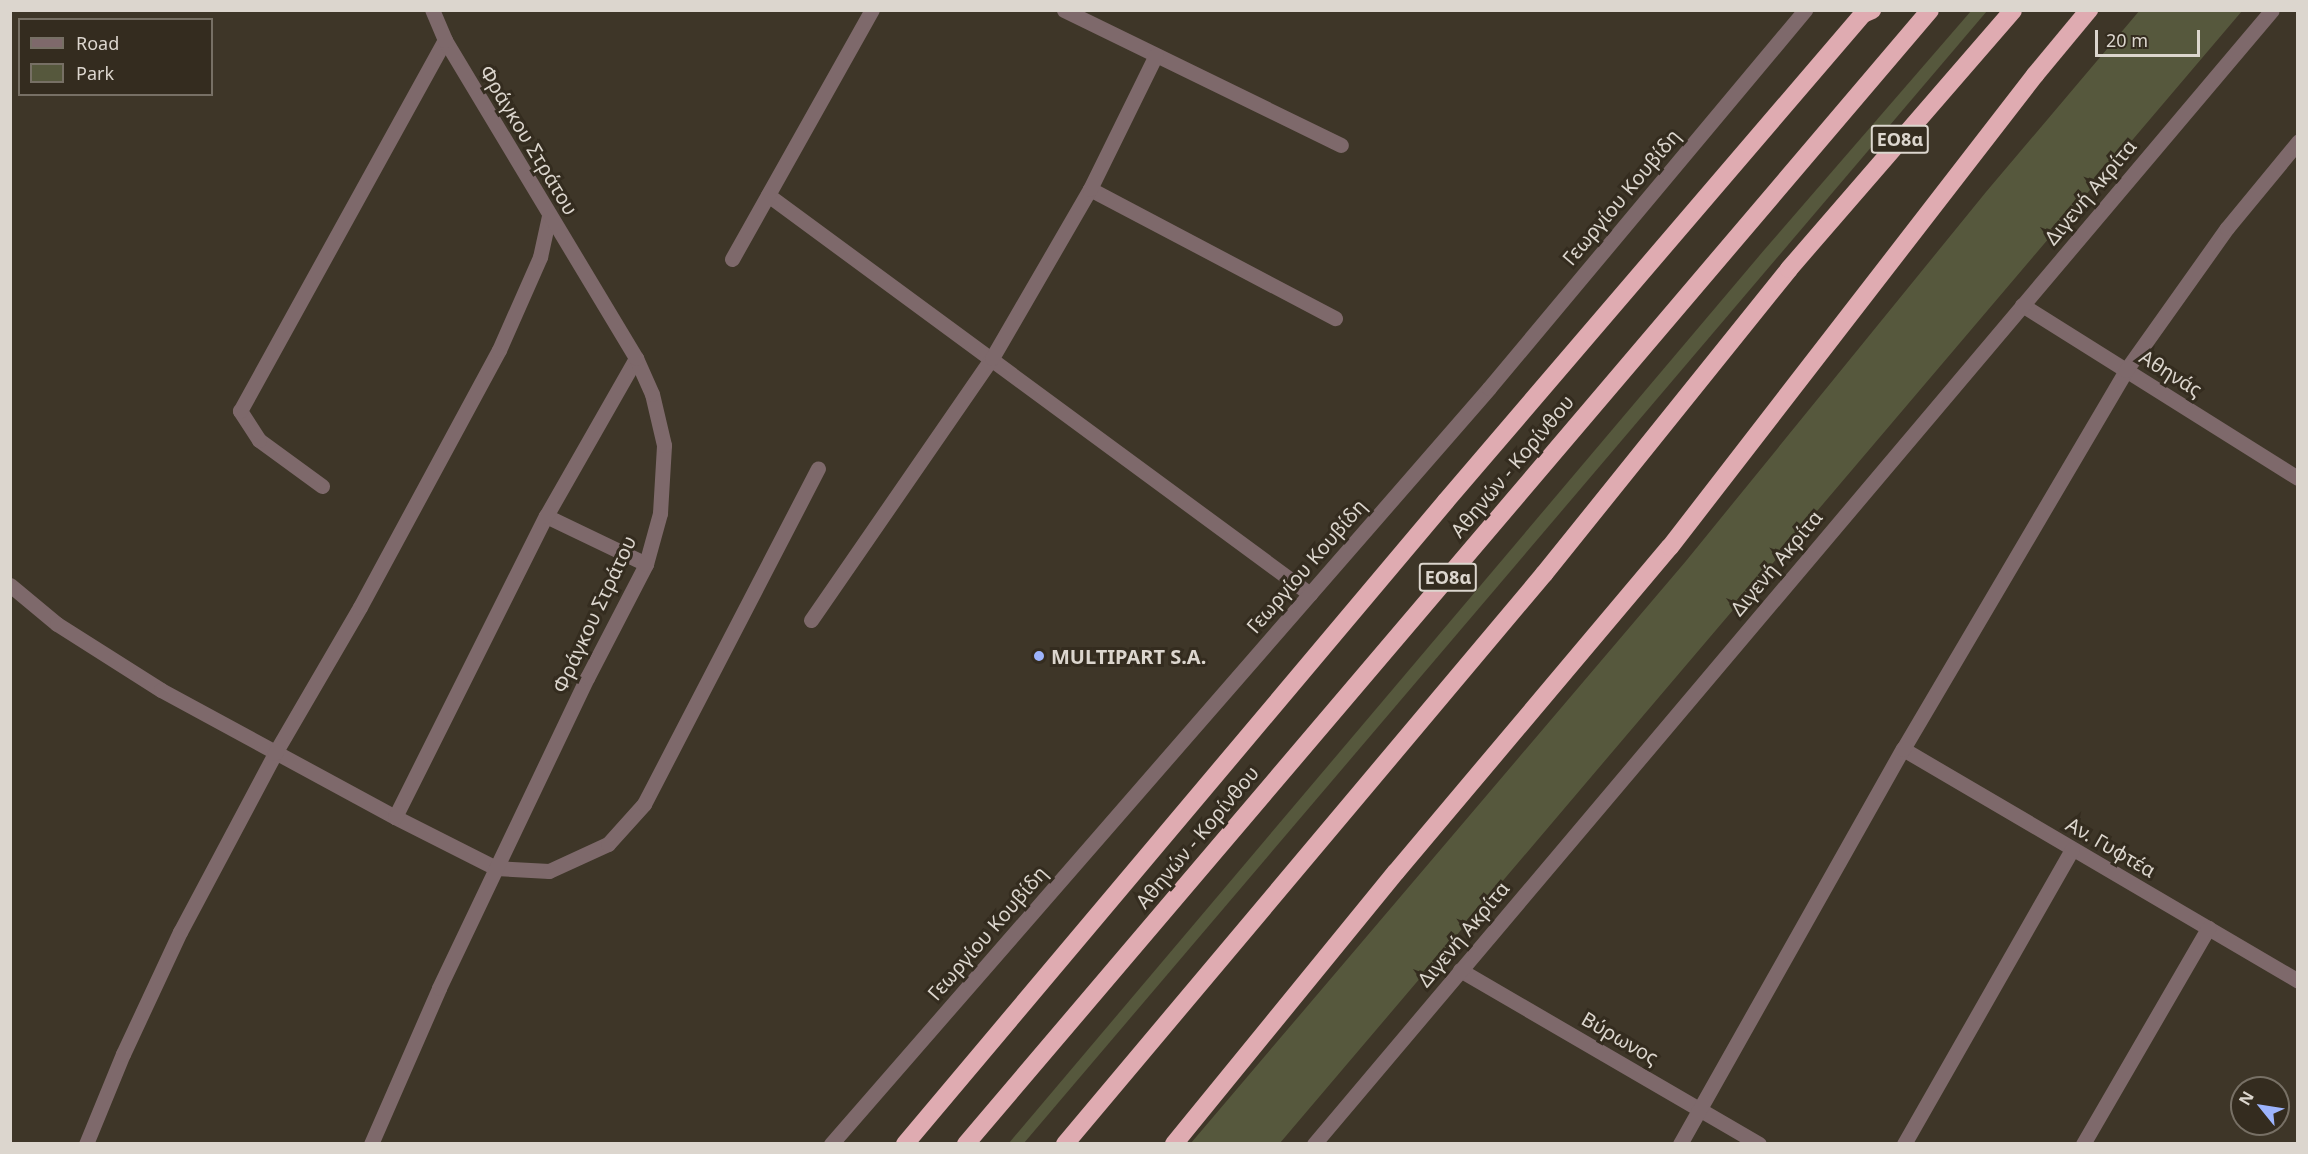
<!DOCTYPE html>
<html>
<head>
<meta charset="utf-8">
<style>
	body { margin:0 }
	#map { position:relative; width:2308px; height:1154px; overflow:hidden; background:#3e3628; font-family:"Noto Sans",sans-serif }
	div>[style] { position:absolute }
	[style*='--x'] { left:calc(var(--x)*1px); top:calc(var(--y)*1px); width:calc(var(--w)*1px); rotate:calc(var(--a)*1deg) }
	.green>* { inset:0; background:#56583d }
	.minor>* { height:15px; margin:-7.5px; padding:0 7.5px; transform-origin:7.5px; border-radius:7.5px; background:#7e696b }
	.highway>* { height:18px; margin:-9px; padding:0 9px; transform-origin:9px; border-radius:9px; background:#dfabb1 }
	.dots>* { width:16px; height:16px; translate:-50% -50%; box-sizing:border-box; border:3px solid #342c1f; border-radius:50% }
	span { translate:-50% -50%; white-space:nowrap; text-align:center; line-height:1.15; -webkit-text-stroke:6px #342c1f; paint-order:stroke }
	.shield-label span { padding:2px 4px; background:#342c1f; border:2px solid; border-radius:4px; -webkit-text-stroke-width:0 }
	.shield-label { font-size:18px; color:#dcd6ce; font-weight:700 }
	.street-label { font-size:20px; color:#dcd6ce }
	.poi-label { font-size:20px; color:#dcd6ce; font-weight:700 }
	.left { translate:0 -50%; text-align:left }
	.frame { position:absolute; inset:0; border:12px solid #dcd6ce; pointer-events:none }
	.legend { position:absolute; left:18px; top:18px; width:195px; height:78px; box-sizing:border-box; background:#342c1f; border:2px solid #777065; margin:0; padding:8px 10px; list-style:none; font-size:18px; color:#dcd6ce }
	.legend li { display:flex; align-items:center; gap:12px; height:30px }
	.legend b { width:30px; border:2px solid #777065 }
	.north { position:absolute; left:2230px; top:1076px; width:60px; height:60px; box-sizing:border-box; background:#342c1f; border:2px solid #777065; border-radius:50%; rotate:300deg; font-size:16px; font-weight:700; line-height:24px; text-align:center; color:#dcd6ce }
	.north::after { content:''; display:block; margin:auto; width:21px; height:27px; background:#9db4fd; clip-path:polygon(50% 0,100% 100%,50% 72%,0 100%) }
	.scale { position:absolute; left:2095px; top:30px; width:105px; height:27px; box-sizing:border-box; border:3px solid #dcd6ce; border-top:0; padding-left:8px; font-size:18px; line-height:21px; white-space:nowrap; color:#dcd6ce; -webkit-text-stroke:4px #342c1f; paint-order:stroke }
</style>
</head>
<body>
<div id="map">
	<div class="green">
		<i style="clip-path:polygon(2140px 10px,2242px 11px,1280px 1143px,1191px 1143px,1686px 561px,1986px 192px)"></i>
		<i style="clip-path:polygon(1971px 11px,1987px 11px,1024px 1143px,1009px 1143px,1765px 249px)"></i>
	</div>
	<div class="minor">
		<i style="--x:1064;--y:10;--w:308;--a:26"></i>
		<i style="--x:1090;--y:189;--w:277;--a:27.8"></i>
		<i style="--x:768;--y:195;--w:673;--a:36.36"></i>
		<i style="--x:732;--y:259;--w:286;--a:-60.7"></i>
		<i style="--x:2022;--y:305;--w:326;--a:32.1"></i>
		<i style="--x:322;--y:486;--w:78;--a:-143.9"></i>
		<i style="--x:259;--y:440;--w:35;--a:-123"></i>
		<i style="--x:240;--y:411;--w:424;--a:-61.1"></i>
		<i style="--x:546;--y:516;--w:111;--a:25.6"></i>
		<i style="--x:10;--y:585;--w:61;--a:39.7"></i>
		<i style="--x:57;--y:624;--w:123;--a:32.4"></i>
		<i style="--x:161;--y:690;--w:266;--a:28.5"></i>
		<i style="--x:395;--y:817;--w:113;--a:26.8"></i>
		<i style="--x:496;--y:868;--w:53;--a:3.2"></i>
		<i style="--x:549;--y:871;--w:65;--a:-24.6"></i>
		<i style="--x:608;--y:844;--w:54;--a:-48"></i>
		<i style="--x:644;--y:804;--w:378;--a:-62.6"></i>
		<i style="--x:811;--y:620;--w:318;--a:-55.4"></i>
		<i style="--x:992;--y:358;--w:195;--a:-59.9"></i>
		<i style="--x:1090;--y:189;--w:149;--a:-63.8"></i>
		<i style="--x:1903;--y:749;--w:458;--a:30.4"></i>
		<i style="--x:395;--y:817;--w:337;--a:-63.4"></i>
		<i style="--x:546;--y:516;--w:182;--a:-60.3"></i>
		<i style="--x:1460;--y:970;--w:346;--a:30.2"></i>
		<i style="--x:86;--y:1144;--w:97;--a:-67.7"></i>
		<i style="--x:123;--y:1054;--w:135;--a:-65"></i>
		<i style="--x:180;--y:932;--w:203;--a:-62"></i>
		<i style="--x:275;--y:753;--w:169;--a:-59.8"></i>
		<i style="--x:360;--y:607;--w:292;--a:-61.6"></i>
		<i style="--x:499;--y:350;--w:102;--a:-66.2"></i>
		<i style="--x:540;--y:257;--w:42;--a:-77.6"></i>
		<i style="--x:371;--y:1144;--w:170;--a:-66.4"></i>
		<i style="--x:439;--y:988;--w:344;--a:-64.5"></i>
		<i style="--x:587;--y:678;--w:128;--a:-62.6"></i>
		<i style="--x:646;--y:564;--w:53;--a:-74.6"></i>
		<i style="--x:660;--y:513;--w:68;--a:-86.6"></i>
		<i style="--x:664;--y:445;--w:52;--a:-103.2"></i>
		<i style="--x:652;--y:394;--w:39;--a:-114"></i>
		<i style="--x:636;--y:358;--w:371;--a:-121"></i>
		<i style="--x:445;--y:40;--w:33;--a:-113"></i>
		<i style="--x:831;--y:1144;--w:1002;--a:-48.96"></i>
		<i style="--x:1489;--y:388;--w:493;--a:-50.1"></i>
		<i style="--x:1314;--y:1144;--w:1484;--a:-49.81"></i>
		<i style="--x:1680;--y:1144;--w:454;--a:-60.6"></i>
		<i style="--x:1903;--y:749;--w:440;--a:-59.5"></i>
		<i style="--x:2126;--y:370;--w:174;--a:-54.6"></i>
		<i style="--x:2227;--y:228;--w:112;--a:-50.5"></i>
		<i style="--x:1904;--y:1144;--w:339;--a:-60.3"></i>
		<i style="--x:2083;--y:1144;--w:250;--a:-59.9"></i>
	</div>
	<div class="highway">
		<i style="--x:905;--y:1144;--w:840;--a:-49.92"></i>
		<i style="--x:1446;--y:501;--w:641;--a:-49.43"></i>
		<i style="--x:1863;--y:14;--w:10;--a:-24"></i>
		<i style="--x:966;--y:1144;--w:1488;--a:-49.63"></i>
		<i style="--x:1065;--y:1144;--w:745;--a:-49.96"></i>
		<i style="--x:1544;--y:574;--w:391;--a:-51.2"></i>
		<i style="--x:1789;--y:269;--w:342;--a:-49.1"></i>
		<i style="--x:1174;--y:1144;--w:351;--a:-50.8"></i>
		<i style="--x:1396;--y:872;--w:425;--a:-49.9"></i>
		<i style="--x:1670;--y:547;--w:597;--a:-52.29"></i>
		<i style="--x:2035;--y:75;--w:85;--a:-50.3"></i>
	</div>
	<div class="dots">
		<i style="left:1039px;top:656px;background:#9db4fd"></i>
	</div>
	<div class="shield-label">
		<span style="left:1900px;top:139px">ΕΟ8α</span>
		<span style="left:1448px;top:577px">ΕΟ8α</span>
	</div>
	<div class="street-label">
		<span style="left:529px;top:140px;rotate:59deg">Φράγκου Στράτου</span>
		<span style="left:2090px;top:192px;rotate:-50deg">Διγενή Ακρίτα</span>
		<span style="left:1621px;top:197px;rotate:-50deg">Γεωργίου Κουβίδη</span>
		<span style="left:2171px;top:373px;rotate:32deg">Αθηνάς</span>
		<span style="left:1512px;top:466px;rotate:-50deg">Αθηνών - Κορίνθου</span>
		<span style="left:1776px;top:563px;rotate:-50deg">Διγενή Ακρίτα</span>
		<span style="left:1306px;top:566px;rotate:-49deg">Γεωργίου Κουβίδη</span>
		<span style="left:594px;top:614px;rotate:-65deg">Φράγκου Στράτου</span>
		<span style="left:1197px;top:837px;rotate:-50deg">Αθηνών - Κορίνθου</span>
		<span style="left:2111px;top:847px;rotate:30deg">Αν. Γυφτέα</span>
		<span style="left:987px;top:933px;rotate:-49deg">Γεωργίου Κουβίδη</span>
		<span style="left:1463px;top:934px;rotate:-50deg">Διγενή Ακρίτα</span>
		<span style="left:1620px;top:1038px;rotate:30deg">Βύρωνος</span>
	</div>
	<div class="poi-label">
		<span class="left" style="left:1051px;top:656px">MULTIPART S.A.</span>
	</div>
	<div class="frame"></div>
	<ul class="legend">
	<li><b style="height:8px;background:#7e696b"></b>Road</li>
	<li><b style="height:16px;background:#56583d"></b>Park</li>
	</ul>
	<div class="north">N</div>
	<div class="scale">20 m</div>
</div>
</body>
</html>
